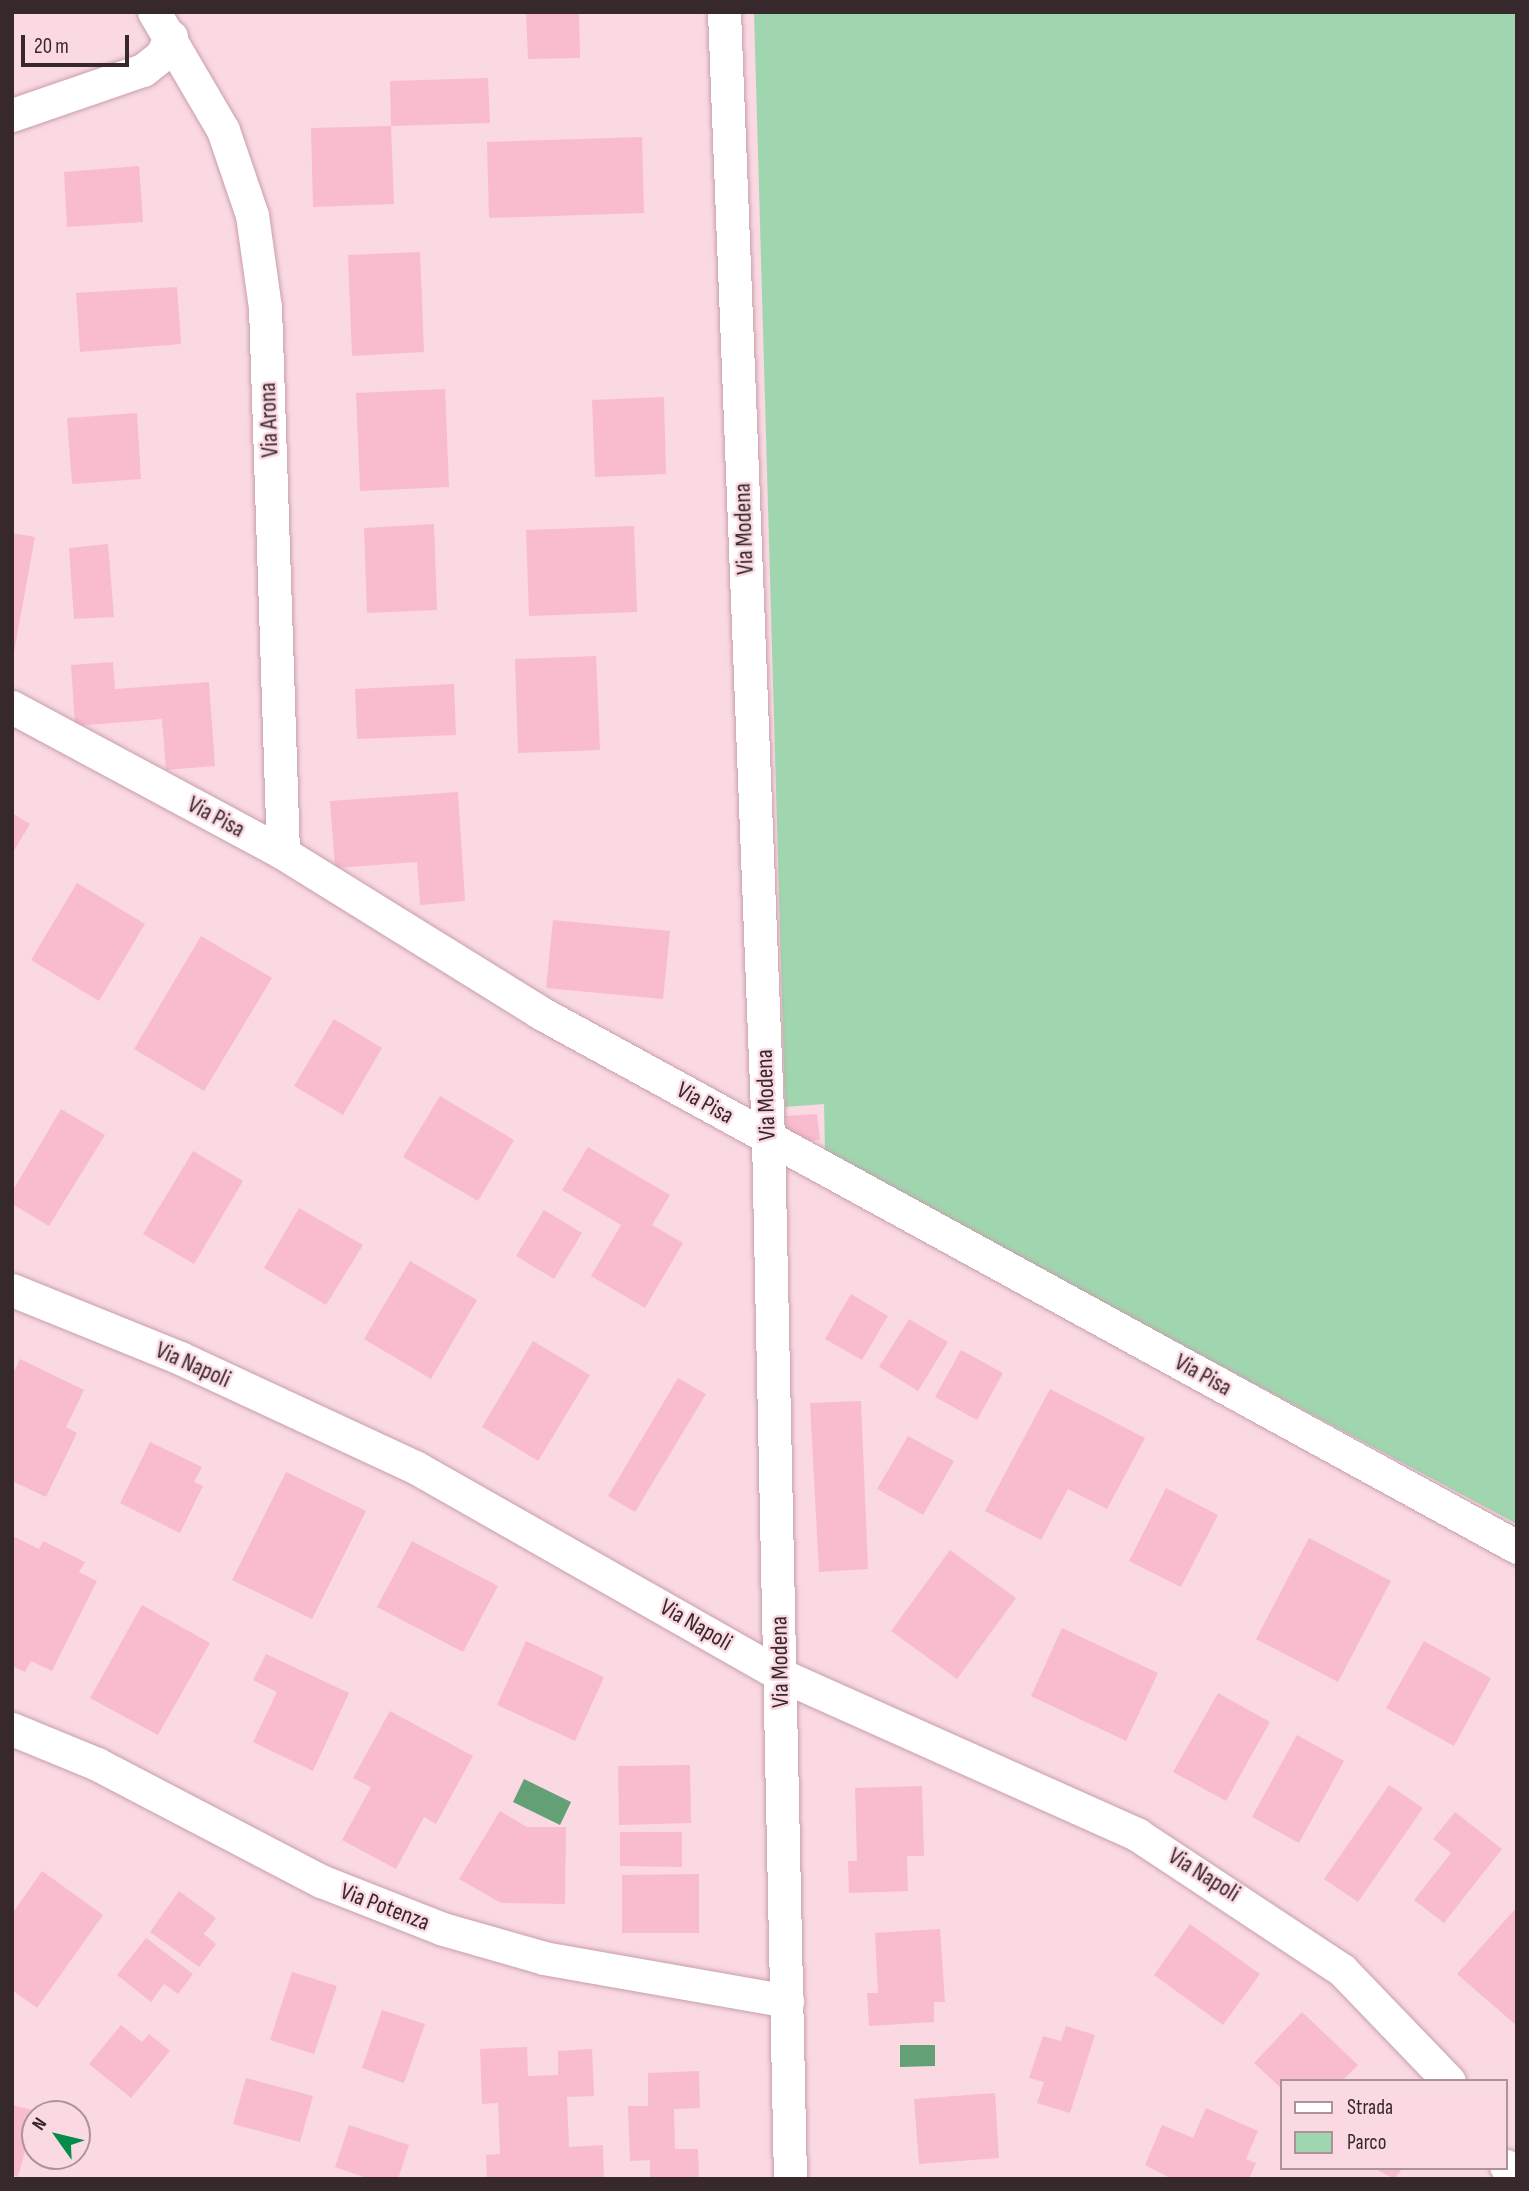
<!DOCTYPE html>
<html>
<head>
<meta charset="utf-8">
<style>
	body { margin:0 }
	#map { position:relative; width:1529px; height:2191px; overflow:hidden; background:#fad9e2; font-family:"Sofia Sans Condensed",sans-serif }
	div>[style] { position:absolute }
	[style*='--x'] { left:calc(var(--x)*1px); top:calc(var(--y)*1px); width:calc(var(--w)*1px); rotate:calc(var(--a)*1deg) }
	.green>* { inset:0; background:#a0d6af }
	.water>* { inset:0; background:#63a076 }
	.building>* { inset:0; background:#f8bcce }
	.roads { filter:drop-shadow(0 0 2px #c79fab) drop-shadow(0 0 2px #c79fab) }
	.minor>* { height:33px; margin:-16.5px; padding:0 16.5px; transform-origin:16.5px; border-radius:16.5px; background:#fff }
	span { translate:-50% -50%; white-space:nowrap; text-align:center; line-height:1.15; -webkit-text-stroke:5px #fad9e2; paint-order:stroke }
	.street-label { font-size:24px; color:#37282c }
	.frame { position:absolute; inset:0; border:14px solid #37282c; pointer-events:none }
	.legend { position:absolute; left:1280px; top:2079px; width:228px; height:91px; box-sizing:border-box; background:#fad9e2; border:2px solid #ac9299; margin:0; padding:9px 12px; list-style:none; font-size:21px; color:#37282c }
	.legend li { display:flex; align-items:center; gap:14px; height:35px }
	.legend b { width:35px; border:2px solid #ac9299 }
	.north { position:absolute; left:21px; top:2100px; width:70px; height:70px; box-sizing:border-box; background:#fad9e2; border:2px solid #ac9299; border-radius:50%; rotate:304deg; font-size:19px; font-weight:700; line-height:28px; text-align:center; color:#37282c }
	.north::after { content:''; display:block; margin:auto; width:24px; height:32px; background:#038c4a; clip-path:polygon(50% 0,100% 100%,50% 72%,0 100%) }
	.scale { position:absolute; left:21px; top:35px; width:108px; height:32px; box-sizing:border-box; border:4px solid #37282c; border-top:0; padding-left:9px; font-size:21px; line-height:24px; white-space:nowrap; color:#37282c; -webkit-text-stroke:5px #fad9e2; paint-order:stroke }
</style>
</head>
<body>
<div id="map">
	<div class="green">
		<i style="clip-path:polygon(754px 12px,1517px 12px,1517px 1524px,825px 1154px,824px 1104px,785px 1107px)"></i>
	</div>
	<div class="water">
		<i style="clip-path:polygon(524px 1779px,571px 1802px,560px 1825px,513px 1802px)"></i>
		<i style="clip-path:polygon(900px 2045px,935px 2045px,935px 2066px,900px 2067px)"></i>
	</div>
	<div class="building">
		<i style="clip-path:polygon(526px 12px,579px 12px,580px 58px,528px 59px)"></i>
		<i style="clip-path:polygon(488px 78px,490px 123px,391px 126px,390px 81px)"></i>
		<i style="clip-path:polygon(391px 126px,394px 204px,313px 207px,311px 128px)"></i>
		<i style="clip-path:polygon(642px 137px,644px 213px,489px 218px,487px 142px)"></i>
		<i style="clip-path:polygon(139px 166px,143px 222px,67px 227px,64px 172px)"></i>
		<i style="clip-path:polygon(420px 252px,424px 352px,352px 356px,348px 255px)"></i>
		<i style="clip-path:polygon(177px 287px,181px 344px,80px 352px,76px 293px)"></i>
		<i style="clip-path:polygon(445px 389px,449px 487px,360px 491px,356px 393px)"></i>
		<i style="clip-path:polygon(664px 397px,666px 474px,595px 477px,592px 400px)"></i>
		<i style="clip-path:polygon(137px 413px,141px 479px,72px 484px,67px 418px)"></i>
		<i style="clip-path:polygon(434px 524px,437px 610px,367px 613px,364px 528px)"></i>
		<i style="clip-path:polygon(634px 526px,637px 612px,529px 616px,526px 530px)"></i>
		<i style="clip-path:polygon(12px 533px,35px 537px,14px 652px,12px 651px)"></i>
		<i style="clip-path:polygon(108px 544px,114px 617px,74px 619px,69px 548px)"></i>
		<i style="clip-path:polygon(596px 656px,600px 750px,518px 753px,515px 659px)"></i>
		<i style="clip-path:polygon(113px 662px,115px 689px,209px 682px,215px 766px,166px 770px,162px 719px,75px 726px,71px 665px)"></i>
		<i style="clip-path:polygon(454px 684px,456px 735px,357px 739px,355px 689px)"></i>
		<i style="clip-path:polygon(458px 792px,465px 901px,420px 905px,417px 862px,335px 868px,330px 801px)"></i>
		<i style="clip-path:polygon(12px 813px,30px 824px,12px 854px)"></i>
		<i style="clip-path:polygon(77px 883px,145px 924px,99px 1001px,31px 960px)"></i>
		<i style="clip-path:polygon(553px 920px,670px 931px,663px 999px,546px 988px)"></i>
		<i style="clip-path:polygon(201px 936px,272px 978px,204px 1091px,134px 1049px)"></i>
		<i style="clip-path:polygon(334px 1019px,382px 1048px,343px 1115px,294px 1086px)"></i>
		<i style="clip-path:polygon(440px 1096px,514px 1140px,478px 1201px,403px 1157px)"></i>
		<i style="clip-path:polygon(61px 1109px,105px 1135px,49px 1226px,12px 1204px,12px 1192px)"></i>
		<i style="clip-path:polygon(817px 1114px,820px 1140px,788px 1143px,785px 1116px)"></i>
		<i style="clip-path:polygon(588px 1147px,670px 1195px,652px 1225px,683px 1243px,645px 1308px,591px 1276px,621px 1225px,562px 1190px)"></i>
		<i style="clip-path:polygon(193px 1151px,243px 1181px,194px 1264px,143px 1234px)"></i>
		<i style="clip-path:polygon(299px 1208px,363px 1245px,326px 1305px,264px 1268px)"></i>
		<i style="clip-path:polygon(544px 1210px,582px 1233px,554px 1279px,516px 1256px)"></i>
		<i style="clip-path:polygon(410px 1261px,477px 1300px,431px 1379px,364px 1339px)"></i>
		<i style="clip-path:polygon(851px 1294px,888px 1316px,862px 1360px,825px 1339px)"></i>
		<i style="clip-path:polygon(909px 1319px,948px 1342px,918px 1391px,879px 1367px)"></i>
		<i style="clip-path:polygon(533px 1341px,590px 1375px,538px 1461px,482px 1427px)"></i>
		<i style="clip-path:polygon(961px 1350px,1003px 1373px,977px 1420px,935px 1397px)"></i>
		<i style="clip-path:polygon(20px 1359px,84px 1390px,66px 1427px,77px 1433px,46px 1497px,12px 1481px,12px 1376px)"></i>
		<i style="clip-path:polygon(678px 1378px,706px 1394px,635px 1512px,608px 1496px)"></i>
		<i style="clip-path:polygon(1050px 1389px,1145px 1438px,1107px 1509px,1068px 1489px,1041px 1540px,985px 1511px)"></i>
		<i style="clip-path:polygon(861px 1401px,868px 1569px,819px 1572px,810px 1403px)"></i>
		<i style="clip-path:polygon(908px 1436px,954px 1461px,923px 1515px,877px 1489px)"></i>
		<i style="clip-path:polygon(150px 1442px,202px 1467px,194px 1482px,203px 1486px,180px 1533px,120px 1503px)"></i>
		<i style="clip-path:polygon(286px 1472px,366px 1511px,312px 1619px,232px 1580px)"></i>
		<i style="clip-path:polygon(1166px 1488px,1218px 1515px,1181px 1587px,1129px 1561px)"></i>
		<i style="clip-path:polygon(13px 1536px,39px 1549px,43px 1541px,85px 1562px,79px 1572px,97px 1581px,52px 1671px,31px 1661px,25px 1672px,12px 1666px)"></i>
		<i style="clip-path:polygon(1309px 1538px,1391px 1581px,1338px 1682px,1256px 1639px)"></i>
		<i style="clip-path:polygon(412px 1541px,498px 1586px,463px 1652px,377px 1607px)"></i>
		<i style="clip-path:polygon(950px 1550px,1016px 1598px,957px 1679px,891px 1631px)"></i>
		<i style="clip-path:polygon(142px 1605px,210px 1643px,158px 1735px,90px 1698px)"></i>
		<i style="clip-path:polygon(1062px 1628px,1158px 1673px,1126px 1741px,1031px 1696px)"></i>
		<i style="clip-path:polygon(526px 1641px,604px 1677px,575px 1741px,497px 1705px)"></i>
		<i style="clip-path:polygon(1424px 1641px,1491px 1678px,1454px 1746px,1386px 1708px)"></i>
		<i style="clip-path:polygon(266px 1654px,349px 1693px,313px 1771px,253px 1742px,277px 1692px,253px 1680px)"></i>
		<i style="clip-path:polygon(1218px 1693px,1270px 1722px,1226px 1801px,1173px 1772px)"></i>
		<i style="clip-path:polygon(390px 1711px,473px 1756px,436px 1824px,424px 1817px,396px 1869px,342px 1840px,371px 1787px,353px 1778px)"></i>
		<i style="clip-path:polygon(1297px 1735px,1344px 1761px,1299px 1843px,1252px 1817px)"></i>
		<i style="clip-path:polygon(690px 1765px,691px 1823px,619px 1825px,618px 1766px)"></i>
		<i style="clip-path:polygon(1389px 1785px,1423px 1808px,1358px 1902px,1324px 1879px)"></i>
		<i style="clip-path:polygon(922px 1786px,924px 1856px,907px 1856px,908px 1891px,849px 1893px,848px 1861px,857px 1861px,855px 1788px)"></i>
		<i style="clip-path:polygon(500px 1811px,527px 1827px,566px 1827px,565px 1904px,501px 1903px,459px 1879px)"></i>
		<i style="clip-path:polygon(1455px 1812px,1502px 1849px,1444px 1923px,1414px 1900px,1451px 1853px,1433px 1839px)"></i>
		<i style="clip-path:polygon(620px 1832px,682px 1832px,682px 1867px,620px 1866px)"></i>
		<i style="clip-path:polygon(42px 1871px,103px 1915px,37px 2008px,12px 1990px,12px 1914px)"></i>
		<i style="clip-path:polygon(699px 1874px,699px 1933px,622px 1933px,622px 1875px)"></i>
		<i style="clip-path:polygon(179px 1891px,216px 1918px,204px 1934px,216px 1944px,199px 1967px,150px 1932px)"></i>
		<i style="clip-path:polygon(1517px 1907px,1517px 2026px,1457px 1974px)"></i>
		<i style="clip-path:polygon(1190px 1924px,1260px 1974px,1223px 2025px,1154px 1975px)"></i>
		<i style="clip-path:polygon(940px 1929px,945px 2002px,934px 2002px,934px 2022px,869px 2026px,867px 1993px,878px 1993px,875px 1933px)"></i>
		<i style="clip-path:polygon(146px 1938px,193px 1974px,178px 1994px,164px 1984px,151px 2002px,117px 1975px)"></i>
		<i style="clip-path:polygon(292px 1972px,337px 1986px,314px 2054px,270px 2040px)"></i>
		<i style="clip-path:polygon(382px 2010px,425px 2024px,404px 2083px,362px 2068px)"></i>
		<i style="clip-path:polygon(1302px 2012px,1358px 2065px,1342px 2081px,1282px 2081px,1282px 2089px,1254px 2063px)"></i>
		<i style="clip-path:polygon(121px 2025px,142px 2042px,149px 2034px,170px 2051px,131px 2098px,89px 2064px)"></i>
		<i style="clip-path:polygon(1066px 2026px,1095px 2035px,1070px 2113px,1037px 2103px,1044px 2082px,1029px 2078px,1043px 2036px,1061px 2041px)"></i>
		<i style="clip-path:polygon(527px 2047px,528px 2076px,558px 2075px,558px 2051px,592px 2049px,594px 2096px,567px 2097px,569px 2147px,603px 2145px,604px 2179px,487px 2179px,486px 2155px,500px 2154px,498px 2103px,482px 2104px,480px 2049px)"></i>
		<i style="clip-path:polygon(699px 2071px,700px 2108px,674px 2109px,675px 2149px,698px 2149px,699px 2179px,650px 2179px,650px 2160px,630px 2161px,628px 2106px,648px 2106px,648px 2073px)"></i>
		<i style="clip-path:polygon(246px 2078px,313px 2096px,300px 2142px,233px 2124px)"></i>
		<i style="clip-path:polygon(995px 2093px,999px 2158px,919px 2164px,914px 2099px)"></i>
		<i style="clip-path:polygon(12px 2105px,36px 2111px,18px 2177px,12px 2175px)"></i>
		<i style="clip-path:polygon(1206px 2108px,1258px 2131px,1246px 2159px,1256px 2163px,1249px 2179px,1172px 2179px,1145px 2165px,1162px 2125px,1193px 2138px)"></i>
		<i style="clip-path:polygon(349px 2125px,409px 2145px,398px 2179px,369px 2179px,335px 2167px)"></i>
		<i style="clip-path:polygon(1374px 2168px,1403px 2168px,1394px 2179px)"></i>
	</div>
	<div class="roads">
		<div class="minor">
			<i style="--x:154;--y:12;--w:137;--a:59.7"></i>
			<i style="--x:223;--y:130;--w:90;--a:71.2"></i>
			<i style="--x:252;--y:215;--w:93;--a:82"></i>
			<i style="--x:265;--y:307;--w:546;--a:88.11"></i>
			<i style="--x:724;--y:12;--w:1126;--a:87.76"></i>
			<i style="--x:768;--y:1137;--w:1042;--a:88.79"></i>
			<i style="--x:12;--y:115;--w:139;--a:-19"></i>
			<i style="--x:143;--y:70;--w:23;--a:-38"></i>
			<i style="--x:161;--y:56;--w:22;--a:-63"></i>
			<i style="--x:12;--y:707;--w:308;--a:28.3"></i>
			<i style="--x:283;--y:853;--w:301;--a:31.8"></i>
			<i style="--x:539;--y:1012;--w:1115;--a:28.68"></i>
			<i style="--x:12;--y:1290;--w:181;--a:22"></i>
			<i style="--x:180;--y:1358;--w:259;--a:24.9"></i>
			<i style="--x:415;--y:1467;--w:421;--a:29.6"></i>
			<i style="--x:781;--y:1675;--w:391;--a:24.1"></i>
			<i style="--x:1138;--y:1835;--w:245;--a:33.5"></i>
			<i style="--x:1342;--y:1970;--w:154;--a:46.1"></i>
			<i style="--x:12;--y:1729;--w:92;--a:22.4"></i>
			<i style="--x:97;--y:1764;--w:253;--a:27.6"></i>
			<i style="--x:321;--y:1881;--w:131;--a:21.5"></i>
			<i style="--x:443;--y:1929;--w:105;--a:16"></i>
			<i style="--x:544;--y:1958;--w:247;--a:10"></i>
			<i style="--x:1506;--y:2166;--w:15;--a:58"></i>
		</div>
	</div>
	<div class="street-label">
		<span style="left:269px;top:420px;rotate:-92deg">Via Arona</span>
		<span style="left:744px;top:529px;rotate:-92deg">Via Modena</span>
		<span style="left:216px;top:817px;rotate:28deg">Via Pisa</span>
		<span style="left:766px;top:1095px;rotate:-92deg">Via Modena</span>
		<span style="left:705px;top:1103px;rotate:29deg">Via Pisa</span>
		<span style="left:193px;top:1365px;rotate:24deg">Via Napoli</span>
		<span style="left:1203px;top:1375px;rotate:29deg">Via Pisa</span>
		<span style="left:696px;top:1625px;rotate:30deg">Via Napoli</span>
		<span style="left:780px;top:1662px;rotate:-91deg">Via Modena</span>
		<span style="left:1204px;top:1875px;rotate:32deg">Via Napoli</span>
		<span style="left:385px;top:1907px;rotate:21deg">Via Potenza</span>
	</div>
	<div class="frame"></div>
	<ul class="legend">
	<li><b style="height:9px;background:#fff"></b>Strada</li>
	<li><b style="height:19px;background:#a0d6af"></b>Parco</li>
	</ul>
	<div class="north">N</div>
	<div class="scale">20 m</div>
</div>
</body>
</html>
